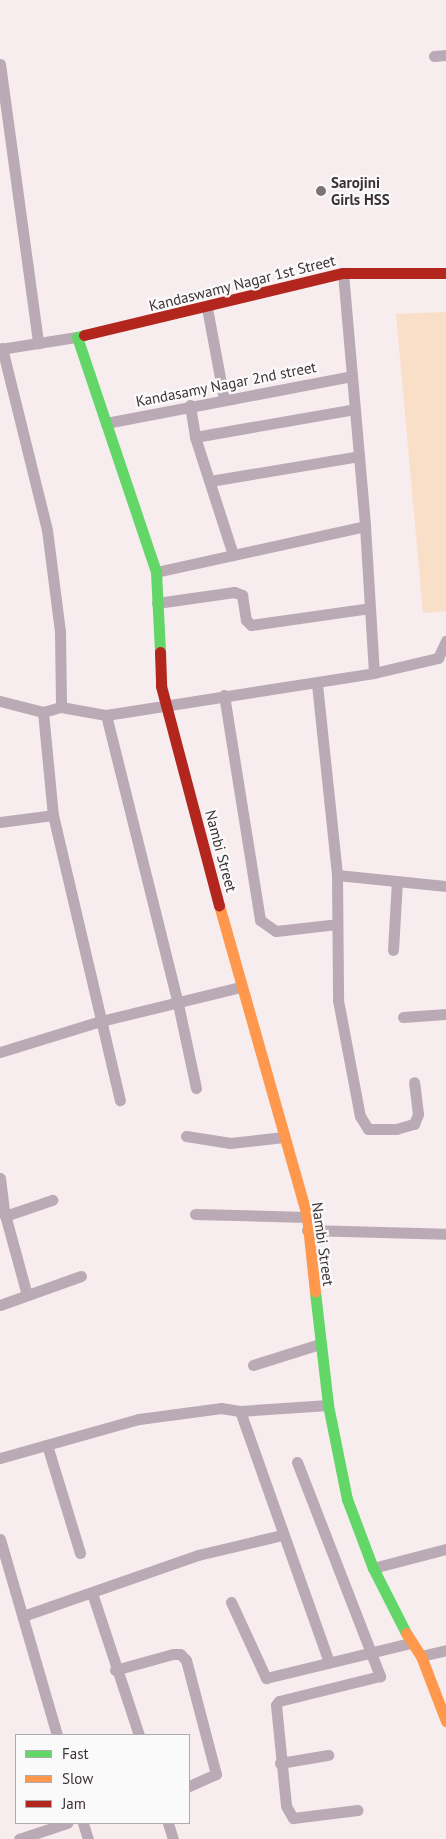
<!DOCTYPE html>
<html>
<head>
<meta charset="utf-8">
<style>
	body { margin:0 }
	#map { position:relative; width:446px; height:1839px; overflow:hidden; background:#f7ecee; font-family:"PT Sans",sans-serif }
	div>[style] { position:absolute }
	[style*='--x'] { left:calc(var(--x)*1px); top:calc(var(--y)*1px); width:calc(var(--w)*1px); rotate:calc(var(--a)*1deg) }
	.green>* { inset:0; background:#fadfc8 }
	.street>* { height:11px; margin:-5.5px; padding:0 5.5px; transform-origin:5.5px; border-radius:5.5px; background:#b9aab5 }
	.fast>* { height:11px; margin:-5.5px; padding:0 5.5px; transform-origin:5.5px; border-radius:5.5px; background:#63d668 }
	.slow>* { height:11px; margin:-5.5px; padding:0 5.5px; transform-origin:5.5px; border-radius:5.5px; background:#ff974d }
	.jam>* { height:11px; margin:-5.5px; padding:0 5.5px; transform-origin:5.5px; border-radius:5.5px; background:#b3261e }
	.dots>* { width:14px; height:14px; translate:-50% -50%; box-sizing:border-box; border:2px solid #fafafa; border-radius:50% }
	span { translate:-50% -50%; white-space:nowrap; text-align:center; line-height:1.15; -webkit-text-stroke:4.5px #fafafa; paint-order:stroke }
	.poi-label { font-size:15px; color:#3e3134; font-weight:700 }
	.left { translate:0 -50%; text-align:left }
	.street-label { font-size:15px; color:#3e3134 }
	.legend { position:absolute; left:15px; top:1734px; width:175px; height:90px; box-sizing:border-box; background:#fafafa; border:1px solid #afaaab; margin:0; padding:6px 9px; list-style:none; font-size:15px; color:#3e3134 }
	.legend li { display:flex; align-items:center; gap:10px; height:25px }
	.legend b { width:25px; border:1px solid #afaaab }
</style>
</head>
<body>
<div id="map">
	<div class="green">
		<i style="clip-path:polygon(446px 312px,446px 611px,423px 613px,396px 314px)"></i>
	</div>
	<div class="street">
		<i style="--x:434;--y:56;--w:12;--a:-5"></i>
		<i style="--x:0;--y:64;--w:282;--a:82.2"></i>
		<i style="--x:343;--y:273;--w:254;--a:85"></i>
		<i style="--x:365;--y:526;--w:147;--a:86.5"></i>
		<i style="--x:207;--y:308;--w:93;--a:79.4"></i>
		<i style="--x:2;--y:348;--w:187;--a:76.1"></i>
		<i style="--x:47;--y:530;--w:103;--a:82.7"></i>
		<i style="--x:60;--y:632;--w:75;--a:89.2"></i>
		<i style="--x:0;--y:349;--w:78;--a:-8.9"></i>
		<i style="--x:190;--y:405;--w:32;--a:81"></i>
		<i style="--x:195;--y:437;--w:124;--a:72.1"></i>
		<i style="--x:106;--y:423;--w:250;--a:-10.8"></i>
		<i style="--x:195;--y:437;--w:162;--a:-9.9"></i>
		<i style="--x:210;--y:481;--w:151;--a:-9.5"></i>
		<i style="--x:156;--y:572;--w:214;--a:-12.4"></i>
		<i style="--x:157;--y:603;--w:78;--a:-8.1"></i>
		<i style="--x:234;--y:592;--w:9;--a:21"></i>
		<i style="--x:242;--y:595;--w:25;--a:81"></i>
		<i style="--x:246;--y:620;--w:7;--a:45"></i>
		<i style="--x:251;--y:625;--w:120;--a:-8.1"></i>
		<i style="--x:317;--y:684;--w:192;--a:84"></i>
		<i style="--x:337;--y:875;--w:125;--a:89.5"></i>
		<i style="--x:338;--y:1000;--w:118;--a:79.3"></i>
		<i style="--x:360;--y:1116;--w:15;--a:58"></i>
		<i style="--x:368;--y:1129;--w:28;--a:0"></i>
		<i style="--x:396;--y:1129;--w:19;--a:-16"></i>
		<i style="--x:414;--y:1124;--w:11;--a:-68"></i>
		<i style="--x:418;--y:1114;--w:32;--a:-97"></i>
		<i style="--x:224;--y:695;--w:228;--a:80.9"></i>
		<i style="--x:260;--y:920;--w:19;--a:35"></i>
		<i style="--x:276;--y:931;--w:61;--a:-6.5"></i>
		<i style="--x:0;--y:701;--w:44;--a:14.3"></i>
		<i style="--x:43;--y:712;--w:19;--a:-16"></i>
		<i style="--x:61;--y:707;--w:46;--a:10.1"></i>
		<i style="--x:106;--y:715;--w:271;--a:-8.9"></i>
		<i style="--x:374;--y:673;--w:66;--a:-13.2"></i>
		<i style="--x:438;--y:658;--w:19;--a:-65"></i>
		<i style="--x:43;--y:712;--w:103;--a:84.5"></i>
		<i style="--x:53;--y:815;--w:293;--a:76.8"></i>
		<i style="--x:106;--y:715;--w:298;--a:76"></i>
		<i style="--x:178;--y:1004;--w:86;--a:77.9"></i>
		<i style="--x:0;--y:822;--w:53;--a:-7.5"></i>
		<i style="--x:337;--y:875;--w:110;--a:5.8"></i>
		<i style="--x:393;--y:950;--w:69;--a:-86.7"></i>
		<i style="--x:403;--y:1017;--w:43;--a:-4"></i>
		<i style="--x:0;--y:1052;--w:106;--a:-17.1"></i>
		<i style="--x:101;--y:1021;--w:144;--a:-13.7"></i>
		<i style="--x:186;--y:1136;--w:45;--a:9"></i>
		<i style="--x:230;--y:1143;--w:54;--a:-6.3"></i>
		<i style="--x:0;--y:1178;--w:33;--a:83"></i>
		<i style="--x:4;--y:1211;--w:87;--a:74.7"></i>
		<i style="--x:195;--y:1214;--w:112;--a:1.5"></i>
		<i style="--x:5;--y:1216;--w:50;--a:-18.8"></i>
		<i style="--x:307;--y:1230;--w:139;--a:1.6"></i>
		<i style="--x:0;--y:1305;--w:86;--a:-19.7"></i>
		<i style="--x:253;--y:1365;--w:70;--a:-17.4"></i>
		<i style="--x:240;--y:1411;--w:267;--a:70.5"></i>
		<i style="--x:47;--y:1445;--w:113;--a:73"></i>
		<i style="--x:0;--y:1458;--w:144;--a:-15.7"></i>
		<i style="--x:139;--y:1419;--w:83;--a:-7.6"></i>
		<i style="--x:221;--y:1408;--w:19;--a:9"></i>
		<i style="--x:240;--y:1411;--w:88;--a:-3.9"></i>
		<i style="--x:297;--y:1462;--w:230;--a:68.8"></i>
		<i style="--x:380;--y:1676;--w:104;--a:166.1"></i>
		<i style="--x:279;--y:1701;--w:5;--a:127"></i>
		<i style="--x:276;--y:1705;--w:101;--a:84.3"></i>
		<i style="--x:286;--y:1806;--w:14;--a:60"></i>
		<i style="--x:293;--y:1818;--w:65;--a:-7"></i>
		<i style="--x:0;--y:1539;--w:204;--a:73.8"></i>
		<i style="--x:373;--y:1568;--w:75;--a:-14.6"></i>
		<i style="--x:92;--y:1593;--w:150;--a:71.7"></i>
		<i style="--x:231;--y:1602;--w:84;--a:65.3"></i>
		<i style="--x:266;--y:1678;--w:149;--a:-13.6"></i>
		<i style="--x:23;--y:1616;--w:185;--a:-19.2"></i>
		<i style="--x:198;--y:1555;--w:86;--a:-13.4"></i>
		<i style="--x:421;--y:1656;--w:26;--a:-13"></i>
		<i style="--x:115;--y:1670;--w:60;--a:-15.4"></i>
		<i style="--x:173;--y:1654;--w:7;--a:0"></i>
		<i style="--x:180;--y:1654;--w:8;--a:45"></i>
		<i style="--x:186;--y:1660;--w:118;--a:75.3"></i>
		<i style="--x:216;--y:1774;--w:30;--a:156"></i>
		<i style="--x:280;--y:1763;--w:49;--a:-9.5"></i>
		<i style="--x:83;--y:1823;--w:17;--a:73"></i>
		<i style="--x:168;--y:1823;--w:17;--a:73"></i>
		<i style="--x:19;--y:1839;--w:51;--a:-18.4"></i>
	</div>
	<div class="fast">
		<i style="--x:84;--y:335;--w:7;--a:164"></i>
		<i style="--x:77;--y:337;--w:248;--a:71.4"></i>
		<i style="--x:156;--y:572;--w:80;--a:87.1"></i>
		<i style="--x:315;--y:1292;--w:114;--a:83.4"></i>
		<i style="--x:328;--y:1405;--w:96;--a:78.6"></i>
		<i style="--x:347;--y:1499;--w:74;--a:69.4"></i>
		<i style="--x:373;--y:1568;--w:73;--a:63.1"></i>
	</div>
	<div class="slow">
		<i style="--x:219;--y:905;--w:324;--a:74.2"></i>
		<i style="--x:307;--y:1217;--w:75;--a:83.9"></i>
		<i style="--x:406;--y:1633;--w:27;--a:57"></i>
		<i style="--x:421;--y:1656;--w:70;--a:69"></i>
	</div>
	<div class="jam">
		<i style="--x:84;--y:335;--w:266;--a:-13.5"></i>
		<i style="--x:343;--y:273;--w:103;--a:0"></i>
		<i style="--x:160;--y:652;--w:34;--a:88"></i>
		<i style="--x:161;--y:686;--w:227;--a:75.2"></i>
	</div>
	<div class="dots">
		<i style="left:321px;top:191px;background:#7f7275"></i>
	</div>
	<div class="poi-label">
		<span class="left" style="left:331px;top:191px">Sarojini<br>Girls HSS</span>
	</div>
	<div class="street-label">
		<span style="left:242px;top:283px;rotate:-14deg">Kandaswamy Nagar 1st Street</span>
		<span style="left:226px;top:384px;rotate:-11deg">Kandasamy Nagar 2nd street</span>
		<span style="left:221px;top:851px;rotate:75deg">Nambi Street</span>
		<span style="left:323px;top:1244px;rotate:82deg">Nambi Street</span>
	</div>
	<ul class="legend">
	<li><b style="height:6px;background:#63d668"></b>Fast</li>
	<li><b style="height:6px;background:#ff974d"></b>Slow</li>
	<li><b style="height:6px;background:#b3261e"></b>Jam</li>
	</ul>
</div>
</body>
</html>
